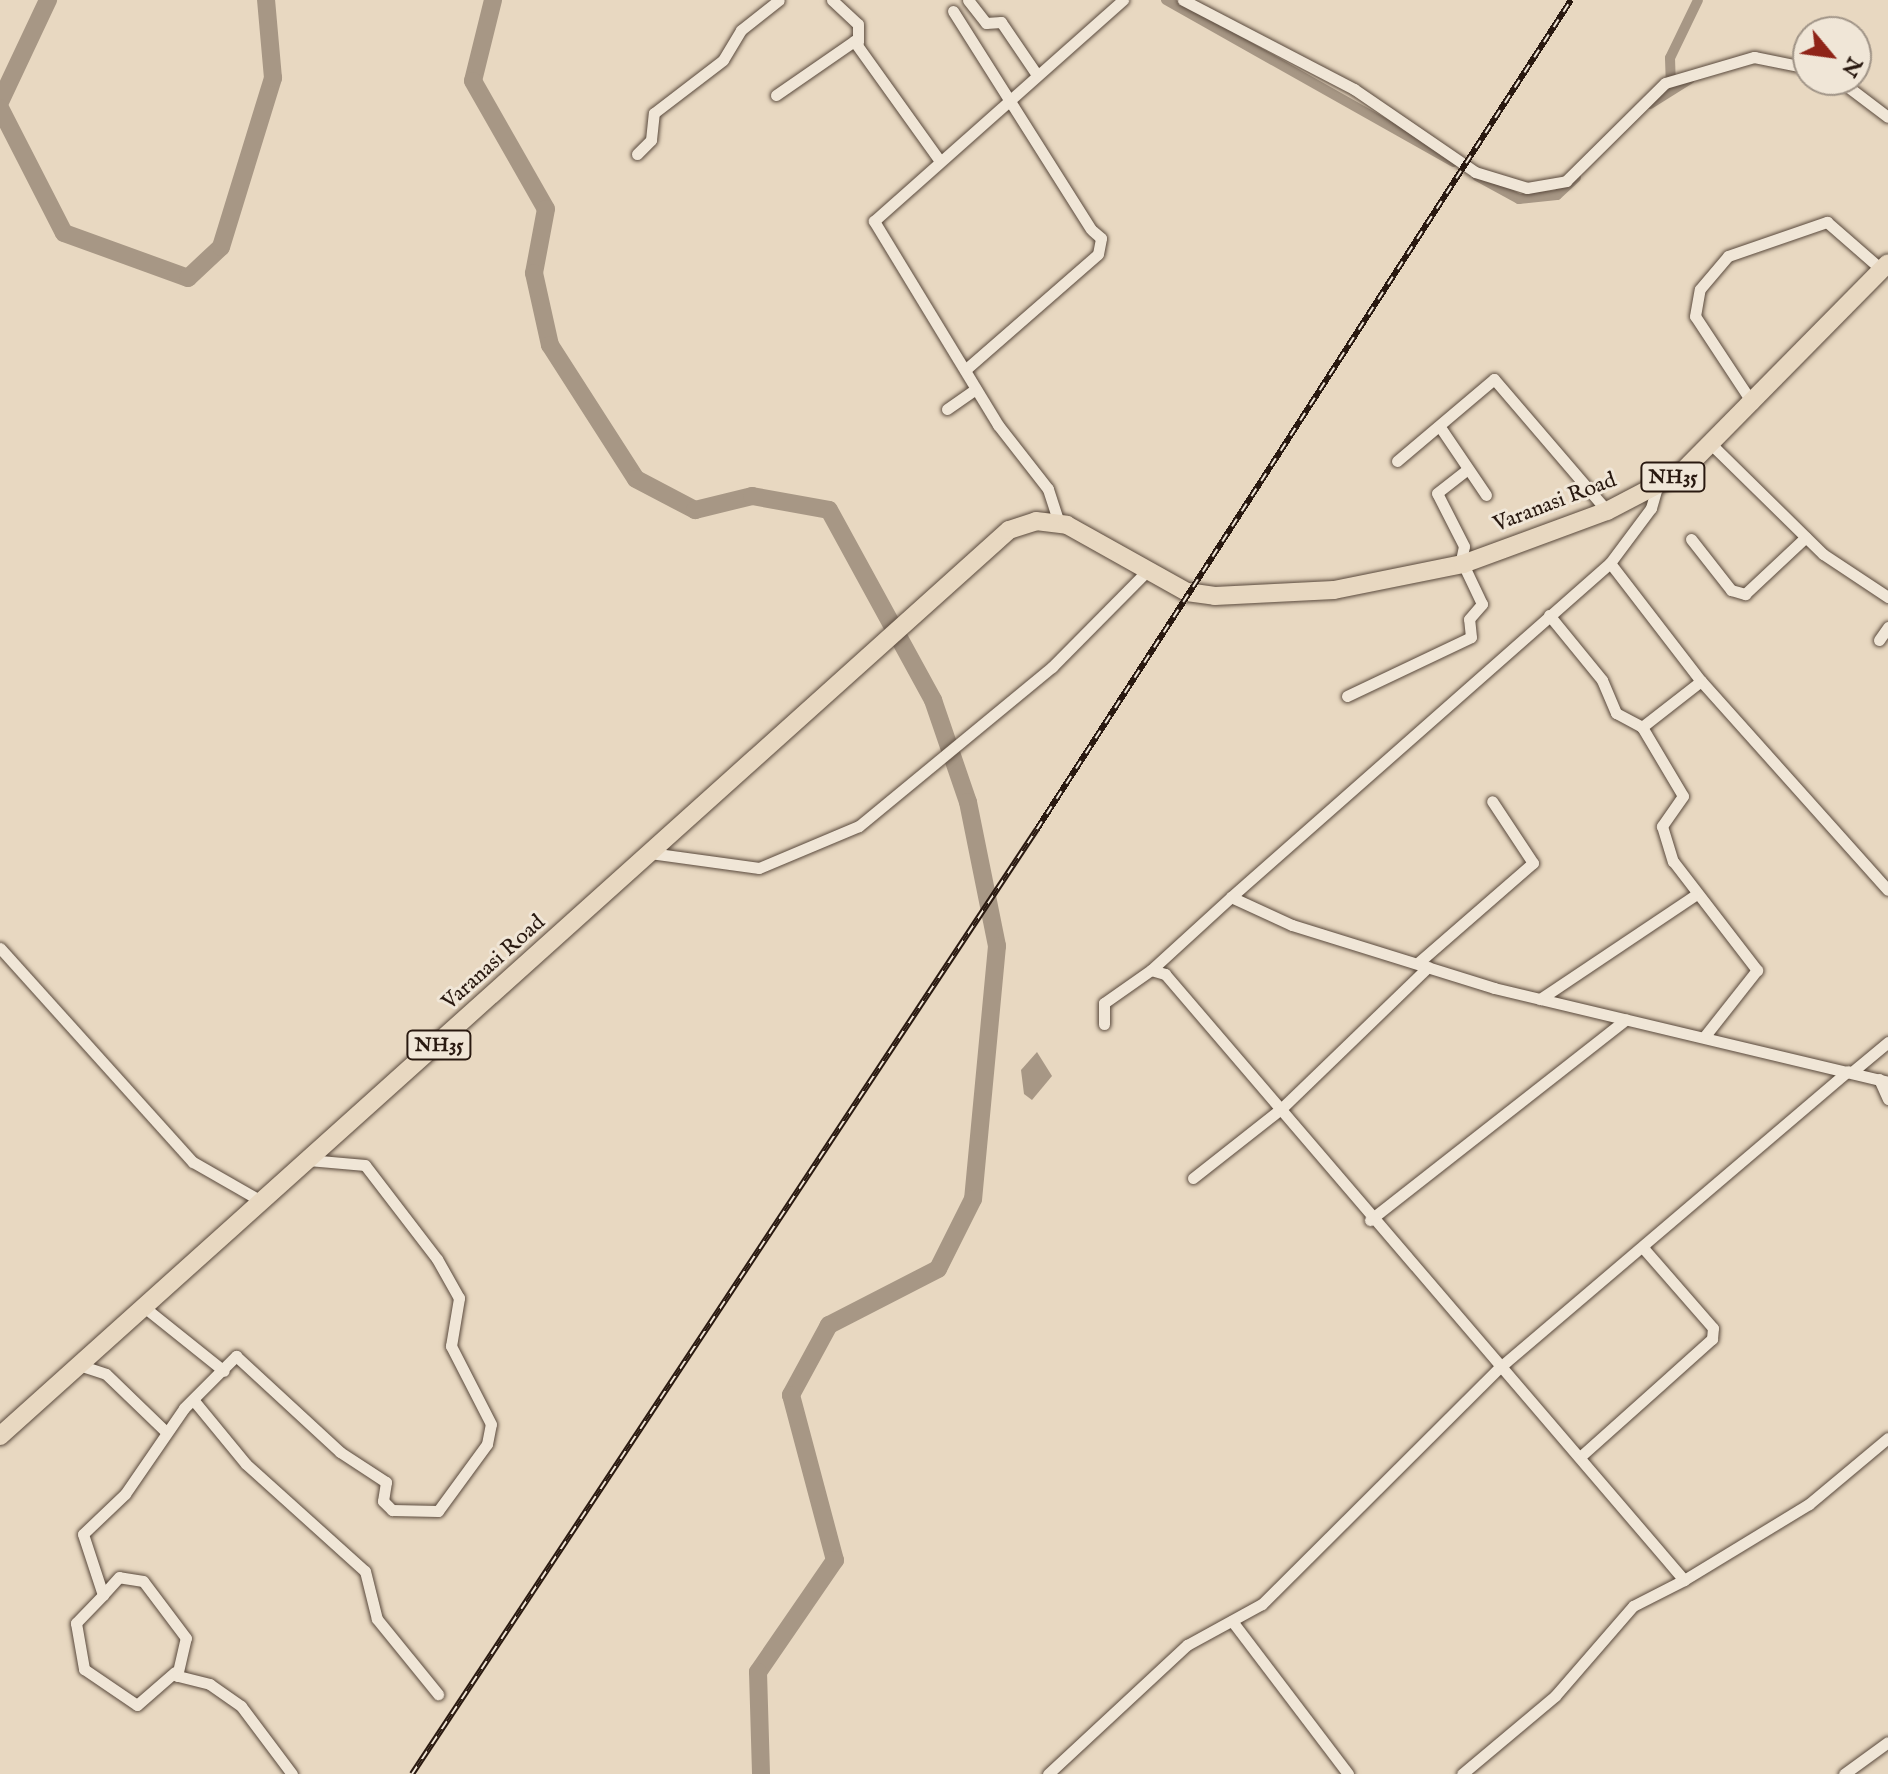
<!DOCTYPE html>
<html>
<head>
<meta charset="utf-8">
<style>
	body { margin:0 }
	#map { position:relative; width:1888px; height:1774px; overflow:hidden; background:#e8d8c1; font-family:"IM FELL English",serif }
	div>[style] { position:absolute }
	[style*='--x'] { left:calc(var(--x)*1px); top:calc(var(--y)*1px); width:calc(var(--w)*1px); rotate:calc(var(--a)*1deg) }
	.water>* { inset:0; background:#a79785 }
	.canal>* { height:10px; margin:-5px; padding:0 5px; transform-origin:5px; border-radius:5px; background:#a79785 }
	.river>* { height:18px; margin:-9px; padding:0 9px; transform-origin:9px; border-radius:9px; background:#a79785 }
	.roads { filter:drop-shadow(0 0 2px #59493c) drop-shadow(0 0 2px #59493c) }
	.minor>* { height:11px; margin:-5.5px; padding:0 5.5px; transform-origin:5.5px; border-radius:5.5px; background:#f0e6d7 }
	.trunk>* { height:18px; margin:-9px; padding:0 9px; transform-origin:9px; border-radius:9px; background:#e8d8c1 }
	.rail>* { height:6px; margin-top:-3px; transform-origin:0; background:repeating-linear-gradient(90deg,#f0e6d7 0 9px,#291910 0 18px); box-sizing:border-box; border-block:2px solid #291910 }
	span { translate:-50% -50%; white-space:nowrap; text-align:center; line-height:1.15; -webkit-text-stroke:6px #f0e6d7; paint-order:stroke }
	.shield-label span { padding:2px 6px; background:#f0e6d7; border:2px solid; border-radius:6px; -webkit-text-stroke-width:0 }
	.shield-label { font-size:20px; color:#291910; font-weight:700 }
	.street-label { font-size:22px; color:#291910 }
	.north { position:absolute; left:1792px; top:16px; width:80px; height:80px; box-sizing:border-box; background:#f0e6d7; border:2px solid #a09487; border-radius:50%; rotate:119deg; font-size:22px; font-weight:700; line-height:32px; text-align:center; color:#291910 }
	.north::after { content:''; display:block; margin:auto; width:28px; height:36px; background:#8f2418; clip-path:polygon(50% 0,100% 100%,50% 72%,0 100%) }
</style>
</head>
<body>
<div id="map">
	<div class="water">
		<i style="clip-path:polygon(1037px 1052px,1052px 1076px,1032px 1100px,1024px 1094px,1021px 1070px)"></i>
	</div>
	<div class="canal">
		<i style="--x:1166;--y:0;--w:330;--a:29.4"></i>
		<i style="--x:1671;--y:87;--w:29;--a:-92"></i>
		<i style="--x:1670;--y:58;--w:64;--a:-64.2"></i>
		<i style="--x:1650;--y:104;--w:47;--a:-32"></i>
		<i style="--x:1477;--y:176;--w:48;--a:28.7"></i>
		<i style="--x:1519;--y:199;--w:38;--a:-6"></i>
		<i style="--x:1557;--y:195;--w:26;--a:-43"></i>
	</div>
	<div class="river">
		<i style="--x:493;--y:0;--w:83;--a:103.9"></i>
		<i style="--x:473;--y:81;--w:147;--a:60.3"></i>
		<i style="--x:546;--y:209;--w:65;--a:100.6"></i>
		<i style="--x:534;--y:273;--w:74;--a:77.5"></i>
		<i style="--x:550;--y:345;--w:159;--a:57.3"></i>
		<i style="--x:636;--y:479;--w:67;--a:27.7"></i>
		<i style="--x:695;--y:510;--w:59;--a:-13.8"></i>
		<i style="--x:752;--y:496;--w:78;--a:10.3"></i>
		<i style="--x:829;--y:510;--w:217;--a:61.3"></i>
		<i style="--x:933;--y:700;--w:108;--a:71.1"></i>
		<i style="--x:968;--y:802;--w:147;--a:78.6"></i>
		<i style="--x:997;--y:946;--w:254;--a:95.4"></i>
		<i style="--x:973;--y:1199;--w:78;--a:116.6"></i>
		<i style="--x:938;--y:1269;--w:123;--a:152.8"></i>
		<i style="--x:829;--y:1325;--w:80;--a:118.5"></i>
		<i style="--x:791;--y:1395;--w:171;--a:75.1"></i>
		<i style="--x:835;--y:1560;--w:136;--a:124.5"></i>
		<i style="--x:758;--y:1672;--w:102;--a:88.3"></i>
		<i style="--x:0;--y:102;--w:113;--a:-64.8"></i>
		<i style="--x:0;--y:108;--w:140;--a:62.9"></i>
		<i style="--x:64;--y:233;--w:132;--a:19.9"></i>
		<i style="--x:188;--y:278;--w:45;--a:-43.2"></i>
		<i style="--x:221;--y:247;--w:177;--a:-72.9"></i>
		<i style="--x:273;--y:78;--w:78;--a:-95.1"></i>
	</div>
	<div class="roads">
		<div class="minor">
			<i style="--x:832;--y:0;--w:35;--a:43"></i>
			<i style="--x:858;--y:24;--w:18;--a:90"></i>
			<i style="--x:968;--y:0;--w:29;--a:52"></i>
			<i style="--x:986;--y:23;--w:15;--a:-4"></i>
			<i style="--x:1001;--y:22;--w:64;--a:55.8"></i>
			<i style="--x:1183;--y:0;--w:193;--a:27.5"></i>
			<i style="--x:1354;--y:89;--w:147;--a:34.4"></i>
			<i style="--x:1475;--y:172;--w:54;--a:17.1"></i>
			<i style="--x:1527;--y:188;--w:40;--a:-10"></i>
			<i style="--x:1566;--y:181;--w:139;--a:-44.7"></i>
			<i style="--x:1665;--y:83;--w:93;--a:-16.3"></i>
			<i style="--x:1754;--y:57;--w:55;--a:11.5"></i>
			<i style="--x:953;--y:11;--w:258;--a:57.7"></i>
			<i style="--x:1839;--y:80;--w:61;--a:37.1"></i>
			<i style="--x:776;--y:95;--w:95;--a:-34.7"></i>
			<i style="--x:854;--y:41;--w:148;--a:54.4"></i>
			<i style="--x:637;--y:154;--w:20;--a:-45"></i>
			<i style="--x:651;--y:140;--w:27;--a:-84"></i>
			<i style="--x:654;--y:113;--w:87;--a:-37.5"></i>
			<i style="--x:723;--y:60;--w:35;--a:-59"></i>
			<i style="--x:741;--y:30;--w:48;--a:-38.3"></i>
			<i style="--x:965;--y:370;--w:176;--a:-41.1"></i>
			<i style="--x:1098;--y:254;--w:16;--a:-79"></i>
			<i style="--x:1101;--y:238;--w:11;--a:-139"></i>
			<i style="--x:1753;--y:404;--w:105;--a:-123.4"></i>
			<i style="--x:1695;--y:316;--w:27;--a:-80"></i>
			<i style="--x:1700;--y:289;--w:43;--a:-49.7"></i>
			<i style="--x:1728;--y:256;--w:105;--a:-19"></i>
			<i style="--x:1827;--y:222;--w:73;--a:41.1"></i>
			<i style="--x:947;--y:409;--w:35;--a:-35"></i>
			<i style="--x:1440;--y:427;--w:82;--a:55.9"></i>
			<i style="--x:1713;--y:446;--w:154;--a:44.5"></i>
			<i style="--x:1823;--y:554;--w:78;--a:33.5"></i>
			<i style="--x:1397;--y:461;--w:127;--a:-40.2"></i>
			<i style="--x:1494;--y:379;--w:174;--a:49.4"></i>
			<i style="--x:1657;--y:487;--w:22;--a:106"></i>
			<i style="--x:1651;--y:508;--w:69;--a:126.7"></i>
			<i style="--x:1610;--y:563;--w:505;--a:138.61"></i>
			<i style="--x:1231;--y:897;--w:67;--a:24.7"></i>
			<i style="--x:1292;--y:925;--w:212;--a:17.3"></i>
			<i style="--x:1494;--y:988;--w:405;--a:13.4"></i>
			<i style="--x:1059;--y:523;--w:36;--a:-108"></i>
			<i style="--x:1048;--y:489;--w:81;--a:-128"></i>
			<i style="--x:998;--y:425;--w:239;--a:-121.3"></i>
			<i style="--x:874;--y:221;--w:333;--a:-41.6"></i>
			<i style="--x:1691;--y:539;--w:65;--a:51.9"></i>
			<i style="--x:1731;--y:590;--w:15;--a:16"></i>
			<i style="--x:1745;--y:594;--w:83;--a:-43.1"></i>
			<i style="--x:1610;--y:563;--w:149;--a:52.4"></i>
			<i style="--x:1701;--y:681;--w:280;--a:48.2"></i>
			<i style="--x:1460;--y:565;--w:19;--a:-78"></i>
			<i style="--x:1464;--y:546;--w:59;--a:-117"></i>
			<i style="--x:1437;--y:493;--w:39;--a:-38"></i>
			<i style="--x:1549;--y:615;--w:84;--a:50.8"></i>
			<i style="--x:1602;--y:680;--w:36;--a:67"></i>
			<i style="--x:1616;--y:713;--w:30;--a:28"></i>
			<i style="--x:1879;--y:640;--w:16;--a:-55"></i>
			<i style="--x:1701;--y:681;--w:75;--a:142.1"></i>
			<i style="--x:1642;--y:727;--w:80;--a:59.3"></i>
			<i style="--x:1683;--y:796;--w:37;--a:125"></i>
			<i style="--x:1662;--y:826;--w:37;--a:73"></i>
			<i style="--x:1673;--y:861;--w:138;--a:52.4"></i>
			<i style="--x:1757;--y:970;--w:85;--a:128.3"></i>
			<i style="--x:1347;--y:696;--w:137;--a:-25.4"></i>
			<i style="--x:1471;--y:637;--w:18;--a:-96"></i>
			<i style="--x:1469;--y:619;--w:20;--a:-49"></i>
			<i style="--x:1482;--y:604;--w:44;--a:-115.4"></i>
			<i style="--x:650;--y:853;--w:110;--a:7.8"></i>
			<i style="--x:759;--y:868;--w:108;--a:-22.8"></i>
			<i style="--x:859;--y:826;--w:250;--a:-39.5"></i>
			<i style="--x:1052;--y:667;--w:135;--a:-45.3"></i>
			<i style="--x:1231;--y:897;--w:108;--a:137.6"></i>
			<i style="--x:1151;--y:970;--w:15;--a:16"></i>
			<i style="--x:1165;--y:974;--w:798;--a:49.42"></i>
			<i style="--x:1684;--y:1580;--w:57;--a:153"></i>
			<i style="--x:1633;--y:1606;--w:119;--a:130.9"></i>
			<i style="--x:1555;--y:1696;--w:121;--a:140"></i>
			<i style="--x:0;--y:948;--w:288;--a:48"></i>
			<i style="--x:193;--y:1162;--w:78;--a:29.8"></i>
			<i style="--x:1419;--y:962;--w:151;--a:-41"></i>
			<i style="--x:1533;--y:863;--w:74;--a:-123.5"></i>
			<i style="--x:1540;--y:999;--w:185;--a:-33.8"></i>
			<i style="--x:1104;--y:1024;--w:21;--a:-90"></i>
			<i style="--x:1104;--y:1003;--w:57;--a:-35.1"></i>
			<i style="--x:1852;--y:1072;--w:47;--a:-39.8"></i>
			<i style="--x:1879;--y:1079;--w:22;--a:66"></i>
			<i style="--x:1193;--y:1178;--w:113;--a:-38.2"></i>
			<i style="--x:1282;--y:1108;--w:203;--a:-44"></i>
			<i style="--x:1370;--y:1220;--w:325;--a:-38.1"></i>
			<i style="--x:144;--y:1307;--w:102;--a:38.7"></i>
			<i style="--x:79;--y:1365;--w:28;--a:18"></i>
			<i style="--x:106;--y:1374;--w:83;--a:44"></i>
			<i style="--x:195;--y:1402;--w:80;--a:50.6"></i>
			<i style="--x:246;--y:1464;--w:160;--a:42"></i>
			<i style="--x:365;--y:1571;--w:49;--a:76"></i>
			<i style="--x:377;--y:1619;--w:97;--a:50.9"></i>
			<i style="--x:1581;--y:1456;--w:176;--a:-41.8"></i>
			<i style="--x:1712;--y:1339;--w:11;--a:-85"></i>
			<i style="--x:1713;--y:1328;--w:103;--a:-131.1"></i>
			<i style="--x:1684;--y:1580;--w:146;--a:-31.3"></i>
			<i style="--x:1809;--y:1504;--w:103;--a:-39.9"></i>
			<i style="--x:103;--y:1595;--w:39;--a:134"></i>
			<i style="--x:76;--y:1623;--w:47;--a:80.1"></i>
			<i style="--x:84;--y:1669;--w:64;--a:34.2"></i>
			<i style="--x:137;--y:1705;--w:50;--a:-41"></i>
			<i style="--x:1232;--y:1621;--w:192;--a:52.8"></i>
			<i style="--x:292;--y:1774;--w:85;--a:-126.9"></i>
			<i style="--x:241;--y:1706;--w:38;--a:-145"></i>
			<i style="--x:210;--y:1684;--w:34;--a:-166"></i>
			<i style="--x:177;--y:1676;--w:39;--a:-77"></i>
			<i style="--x:186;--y:1638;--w:71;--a:-127"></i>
			<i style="--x:143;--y:1581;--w:24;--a:-171"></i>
			<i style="--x:119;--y:1577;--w:24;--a:132"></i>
			<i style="--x:103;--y:1595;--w:64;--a:-108.2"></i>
			<i style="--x:83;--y:1534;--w:58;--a:-43.6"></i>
			<i style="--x:125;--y:1494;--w:104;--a:-55.5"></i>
			<i style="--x:184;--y:1408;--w:74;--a:-45"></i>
			<i style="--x:236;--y:1356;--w:142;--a:42.7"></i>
			<i style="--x:340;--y:1452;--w:55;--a:33.1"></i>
			<i style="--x:386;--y:1482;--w:19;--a:99"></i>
			<i style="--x:383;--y:1501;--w:13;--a:45"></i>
			<i style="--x:392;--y:1510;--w:46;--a:1.2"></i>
			<i style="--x:438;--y:1511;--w:83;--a:-53.8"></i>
			<i style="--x:487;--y:1444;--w:20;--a:-79"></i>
			<i style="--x:491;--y:1424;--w:88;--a:-117.1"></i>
			<i style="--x:451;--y:1346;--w:49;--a:-80.5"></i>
			<i style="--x:459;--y:1298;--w:45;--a:-119.4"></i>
			<i style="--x:437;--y:1259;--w:118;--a:-127.5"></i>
			<i style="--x:365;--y:1165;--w:57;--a:-175"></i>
			<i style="--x:1048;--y:1774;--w:190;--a:-42.9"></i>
			<i style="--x:1187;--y:1645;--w:85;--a:-28.7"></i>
			<i style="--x:1262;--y:1604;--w:334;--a:-44.9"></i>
			<i style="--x:1499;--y:1368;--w:458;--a:-40.4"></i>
			<i style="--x:1844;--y:1774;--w:54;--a:-36"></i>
		</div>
		<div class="trunk">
			<i style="--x:0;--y:1436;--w:1356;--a:-41.92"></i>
			<i style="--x:1009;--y:530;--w:28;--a:-18"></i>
			<i style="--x:1036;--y:521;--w:31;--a:7"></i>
			<i style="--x:1067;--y:525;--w:137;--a:29.2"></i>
			<i style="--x:1187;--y:592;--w:28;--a:8"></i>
			<i style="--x:1215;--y:596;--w:119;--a:-2.9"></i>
			<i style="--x:1334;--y:590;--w:132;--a:-11.4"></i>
			<i style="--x:1463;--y:564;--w:153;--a:-20.2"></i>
			<i style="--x:1607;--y:511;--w:85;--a:-27.5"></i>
			<i style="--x:1682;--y:472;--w:293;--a:-45.4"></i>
		</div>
	</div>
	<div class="rail">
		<i style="--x:412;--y:1774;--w:1133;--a:-56.52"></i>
		<i style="--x:1037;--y:829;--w:986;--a:-57.21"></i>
	</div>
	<div class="shield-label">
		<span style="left:1673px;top:477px">NH35</span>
		<span style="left:439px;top:1045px">NH35</span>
	</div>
	<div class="street-label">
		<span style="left:1555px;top:503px;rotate:-21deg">Varanasi Road</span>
		<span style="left:494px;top:963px;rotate:-42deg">Varanasi Road</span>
	</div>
	<div class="north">N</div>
</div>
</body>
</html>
